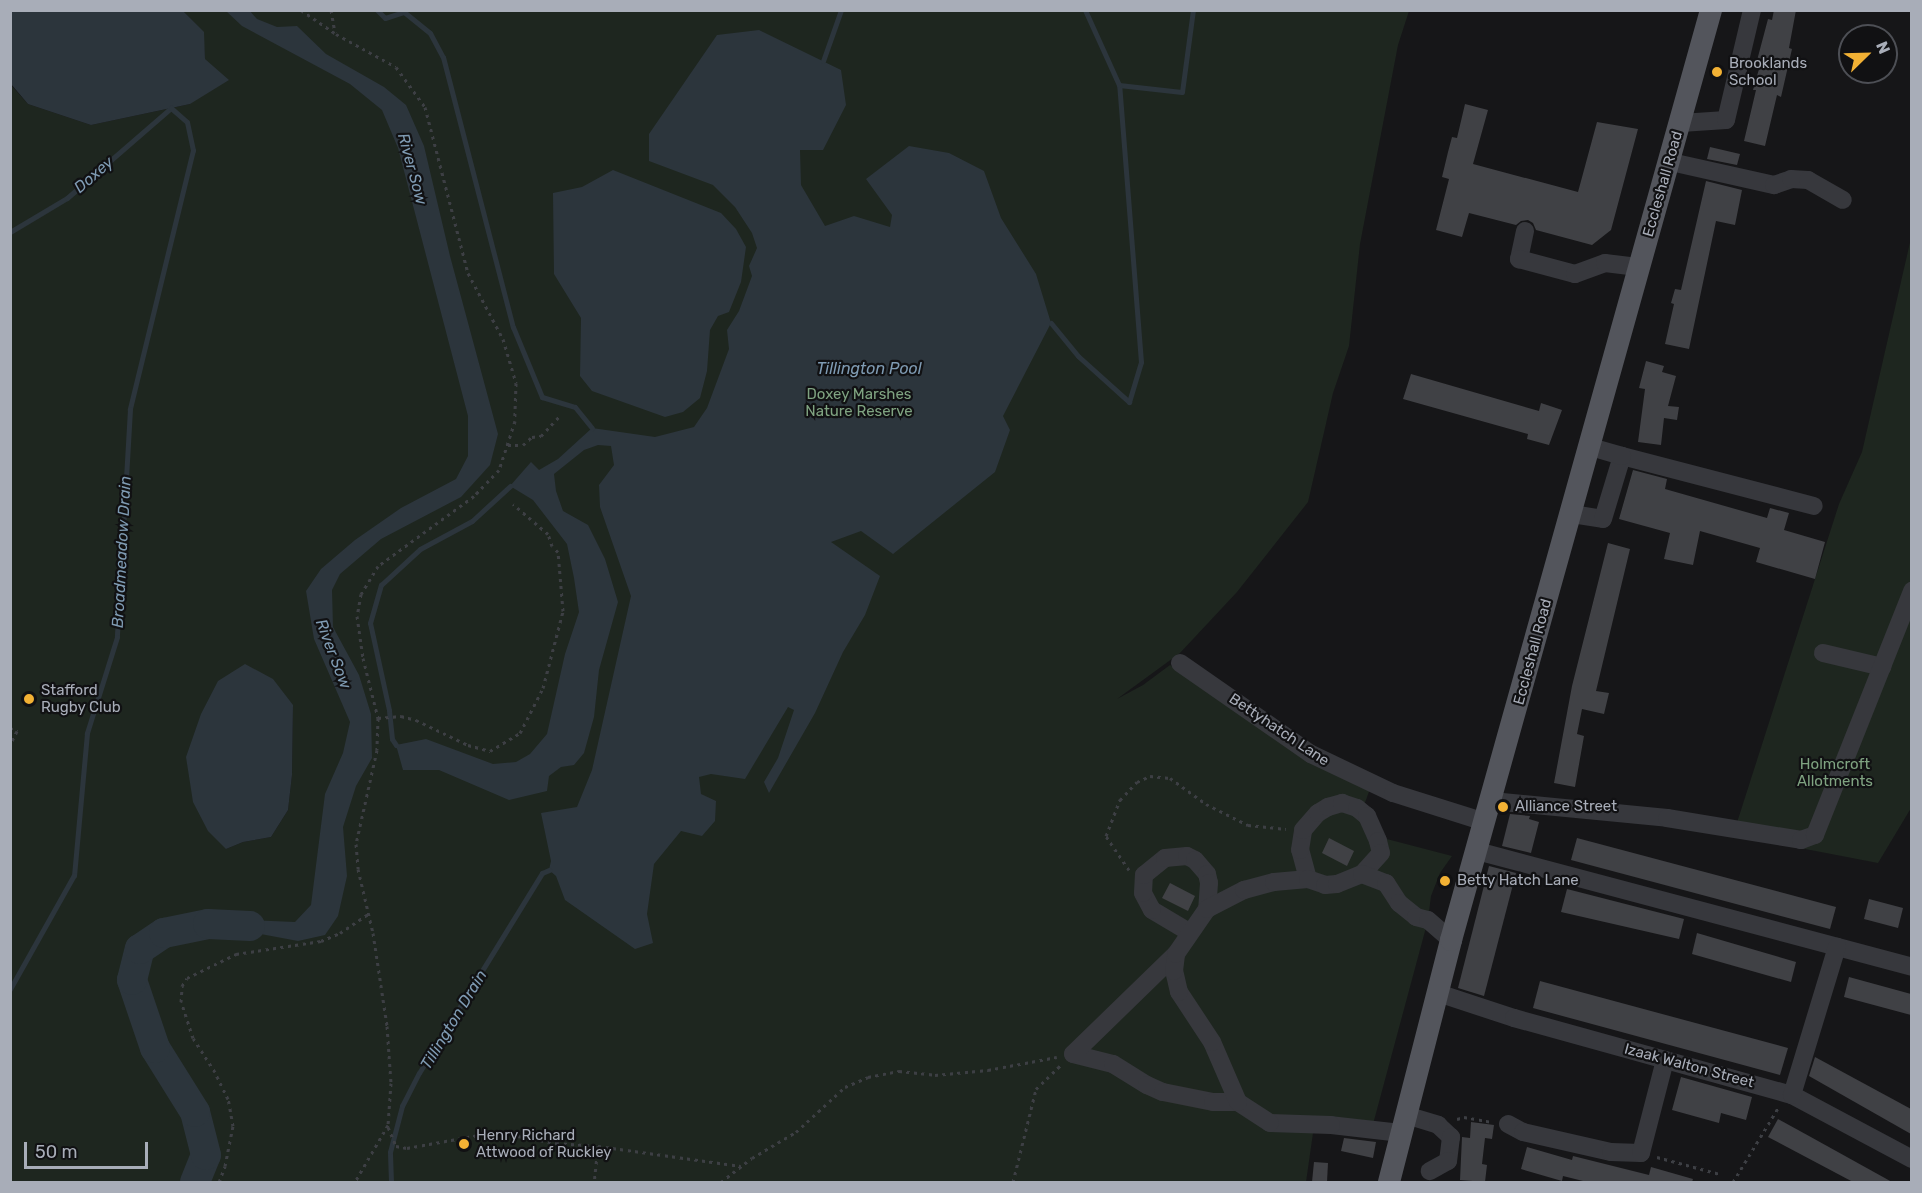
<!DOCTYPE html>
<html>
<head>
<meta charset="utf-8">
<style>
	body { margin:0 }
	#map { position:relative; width:1922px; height:1193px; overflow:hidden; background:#161618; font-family:Rubik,sans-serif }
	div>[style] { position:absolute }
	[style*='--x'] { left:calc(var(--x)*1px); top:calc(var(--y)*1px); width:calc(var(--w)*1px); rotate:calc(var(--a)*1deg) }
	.green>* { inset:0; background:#1e261f }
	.water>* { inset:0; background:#2c353c }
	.stream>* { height:5px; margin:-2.5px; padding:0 2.5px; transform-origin:2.5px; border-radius:2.5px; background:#2c353c }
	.river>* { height:30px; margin:-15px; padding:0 15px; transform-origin:15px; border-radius:15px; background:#2c353c }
	.building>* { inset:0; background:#404145 }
	.path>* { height:3px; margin-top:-1.5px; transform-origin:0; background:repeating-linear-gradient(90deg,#3d3f44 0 3px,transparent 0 7.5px) }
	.minor>* { height:18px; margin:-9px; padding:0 9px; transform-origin:9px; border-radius:9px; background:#37383d }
	.major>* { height:22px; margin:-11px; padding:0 11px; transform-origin:11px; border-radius:11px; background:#53555c }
	.dots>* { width:16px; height:16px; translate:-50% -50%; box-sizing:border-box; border:3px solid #111113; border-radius:50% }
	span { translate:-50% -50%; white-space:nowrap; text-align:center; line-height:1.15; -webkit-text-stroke:4.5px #111113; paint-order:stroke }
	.poi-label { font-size:15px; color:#a8adb8 }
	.left { translate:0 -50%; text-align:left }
	.street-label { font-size:15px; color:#a8adb8 }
	.park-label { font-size:15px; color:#7fa381 }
	.water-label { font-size:16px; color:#7f9bb3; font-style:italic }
	.frame { position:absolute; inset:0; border:12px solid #a8adb8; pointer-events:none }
	.north { position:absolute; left:1838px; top:24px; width:60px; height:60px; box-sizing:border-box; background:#111113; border:2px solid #4d4f55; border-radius:50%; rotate:67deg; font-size:16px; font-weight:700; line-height:24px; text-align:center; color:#a8adb8 }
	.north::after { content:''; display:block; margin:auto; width:21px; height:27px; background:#f2b134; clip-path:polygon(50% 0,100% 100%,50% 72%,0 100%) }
	.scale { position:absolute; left:24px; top:1142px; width:124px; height:27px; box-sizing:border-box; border:3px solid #a8adb8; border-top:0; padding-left:8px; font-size:18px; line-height:21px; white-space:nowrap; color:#a8adb8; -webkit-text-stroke:4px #111113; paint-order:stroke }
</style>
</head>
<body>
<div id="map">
	<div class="green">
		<i style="clip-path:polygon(evenodd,183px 11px,1409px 11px,1398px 45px,1360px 244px,1349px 346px,1333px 393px,1308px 502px,1237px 592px,1180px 653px,1117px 699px,1143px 685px,1170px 665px,1304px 754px,1370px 789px,1363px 808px,1383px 838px,1452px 856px,1440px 873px,1431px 896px,1428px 920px,1372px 1128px,1313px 1133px,1306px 1182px,11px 1182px,10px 84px,28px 104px,91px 125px,190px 104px,205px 59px,203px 32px,183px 11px,293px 705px,292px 775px,288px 810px,271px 837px,243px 842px,226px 849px,293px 705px)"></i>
		<i style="clip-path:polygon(1911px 238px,1911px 808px,1878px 863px,1733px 835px,1839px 504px,1862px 452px)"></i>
	</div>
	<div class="water">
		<i style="clip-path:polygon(249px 10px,257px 19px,277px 27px,297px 26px,326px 54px,384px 87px,406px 105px,424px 146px,450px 256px,498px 434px,490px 465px,461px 497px,381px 539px,340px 574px,332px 590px,333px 627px,359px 675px,371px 714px,372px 758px,356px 786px,343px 827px,347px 876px,338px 916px,325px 935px,298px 941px,208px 924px,246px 920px,295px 922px,311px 905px,325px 794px,343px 753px,350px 722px,314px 639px,306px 591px,321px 569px,355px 540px,401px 508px,456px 479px,468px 456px,468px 416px,398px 148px,382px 110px,350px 84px,242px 26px,226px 11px)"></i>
		<i style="clip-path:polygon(10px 11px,183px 11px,204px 32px,205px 59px,229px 80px,190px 104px,91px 125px,28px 104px,11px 84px)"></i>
		<i style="clip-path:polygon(759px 30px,841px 70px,846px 105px,823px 150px,800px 150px,801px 185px,825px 226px,854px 216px,890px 227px,892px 215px,866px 179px,909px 146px,949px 153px,984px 171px,1001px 218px,1036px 274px,1051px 323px,1003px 416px,1010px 430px,995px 472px,893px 554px,861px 531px,831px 542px,880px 576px,865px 615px,843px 652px,815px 713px,769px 793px,764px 782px,778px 758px,794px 710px,788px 707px,745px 779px,711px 774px,699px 777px,701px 794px,716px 801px,715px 821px,702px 836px,681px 831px,654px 864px,647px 914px,653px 943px,635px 949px,565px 900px,556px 876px,549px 870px,551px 861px,541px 813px,577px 807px,592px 770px,631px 596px,600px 507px,599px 485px,614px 465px,611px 446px,598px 445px,584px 450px,554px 474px,556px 491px,563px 511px,588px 525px,605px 559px,618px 602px,599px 670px,594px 717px,584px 753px,574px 765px,561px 767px,549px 776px,547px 791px,509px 800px,439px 770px,403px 770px,396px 745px,426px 739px,493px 764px,516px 762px,530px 754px,547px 734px,565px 654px,579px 612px,574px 578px,567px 544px,533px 500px,510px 486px,531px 462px,539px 470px,558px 459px,592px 428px,655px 437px,694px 427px,707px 408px,729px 349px,727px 330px,739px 311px,752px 276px,749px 266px,757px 248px,752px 233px,735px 207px,713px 185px,649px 161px,649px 134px,717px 35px)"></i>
		<i style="clip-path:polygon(613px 170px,721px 213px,736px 229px,746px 247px,741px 282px,729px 312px,718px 316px,710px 330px,707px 371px,700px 398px,683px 412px,665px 417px,592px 391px,580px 376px,581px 318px,554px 274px,553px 193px,582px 187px)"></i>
		<i style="clip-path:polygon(245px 664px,273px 679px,293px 705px,292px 775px,288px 810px,271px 837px,243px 842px,226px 849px,208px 831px,193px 802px,186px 757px,201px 714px,218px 681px)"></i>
	</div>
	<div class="stream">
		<i style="--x:377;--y:10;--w:11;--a:45"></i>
		<i style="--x:385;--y:18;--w:20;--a:-18"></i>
		<i style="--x:404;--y:12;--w:33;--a:39"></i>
		<i style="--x:430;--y:33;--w:27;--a:62"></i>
		<i style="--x:443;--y:57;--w:279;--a:75.5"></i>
		<i style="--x:513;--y:327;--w:76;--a:67.5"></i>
		<i style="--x:542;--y:397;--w:34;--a:17"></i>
		<i style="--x:575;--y:407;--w:27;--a:51"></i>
		<i style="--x:823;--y:61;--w:54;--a:-70.6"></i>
		<i style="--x:1119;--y:85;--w:63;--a:6.3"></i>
		<i style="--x:1182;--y:92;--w:83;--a:-82.4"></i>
		<i style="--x:10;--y:232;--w:66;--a:-30.8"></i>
		<i style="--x:67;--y:198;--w:138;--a:-40.9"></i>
		<i style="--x:171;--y:108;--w:21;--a:41"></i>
		<i style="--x:187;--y:122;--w:29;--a:78"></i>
		<i style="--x:193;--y:150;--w:267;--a:103.7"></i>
		<i style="--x:130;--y:409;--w:228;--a:93.3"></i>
		<i style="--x:117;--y:637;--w:101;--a:107.4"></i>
		<i style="--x:87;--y:733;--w:143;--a:95.2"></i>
		<i style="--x:74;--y:875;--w:131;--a:119.3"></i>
		<i style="--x:1051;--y:323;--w:43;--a:50.7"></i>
		<i style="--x:1078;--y:356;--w:69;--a:42"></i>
		<i style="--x:1129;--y:402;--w:42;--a:-73.3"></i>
		<i style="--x:1141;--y:362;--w:278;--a:-94.5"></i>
		<i style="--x:1119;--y:85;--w:82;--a:-114.4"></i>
		<i style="--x:396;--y:745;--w:7;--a:-124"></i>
		<i style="--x:392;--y:739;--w:29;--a:-96"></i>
		<i style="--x:389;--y:710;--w:89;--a:-102.3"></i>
		<i style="--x:370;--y:623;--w:40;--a:-74"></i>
		<i style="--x:381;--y:585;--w:53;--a:-42.7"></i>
		<i style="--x:420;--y:549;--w:59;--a:-28.3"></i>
		<i style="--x:472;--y:521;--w:52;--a:-42.6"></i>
		<i style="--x:391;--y:1182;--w:30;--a:-92"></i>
		<i style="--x:390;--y:1152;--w:48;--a:-75.4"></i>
		<i style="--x:402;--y:1106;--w:37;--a:-63"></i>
		<i style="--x:419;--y:1073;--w:235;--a:-58.4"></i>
		<i style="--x:542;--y:873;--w:8;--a:-23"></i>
	</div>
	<div class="river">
		<i style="--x:195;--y:1182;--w:29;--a:-68"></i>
		<i style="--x:206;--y:1155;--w:44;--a:-104.3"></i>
		<i style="--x:195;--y:1112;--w:75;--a:-122"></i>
		<i style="--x:155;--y:1048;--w:72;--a:-108.7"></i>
		<i style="--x:132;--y:980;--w:32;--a:-76"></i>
		<i style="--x:140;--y:949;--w:29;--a:-34"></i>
		<i style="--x:164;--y:933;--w:45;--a:-11.6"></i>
		<i style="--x:208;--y:924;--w:42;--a:2.7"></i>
	</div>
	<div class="building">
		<i style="clip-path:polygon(1774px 10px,1796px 10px,1789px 48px,1792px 49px,1781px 97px,1777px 95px,1765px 146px,1744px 141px,1756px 90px,1753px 90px,1759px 69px,1755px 68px,1768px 19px,1772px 20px)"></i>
		<i style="clip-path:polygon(1465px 104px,1488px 110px,1473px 164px,1578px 192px,1597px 122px,1638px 129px,1611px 230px,1592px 245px,1536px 230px,1533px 223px,1528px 220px,1521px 221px,1516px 225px,1469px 213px,1462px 237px,1436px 230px,1449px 179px,1442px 177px,1448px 152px,1452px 137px,1457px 138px)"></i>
		<i style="clip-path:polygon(1710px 147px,1740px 154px,1737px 165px,1707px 159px)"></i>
		<i style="clip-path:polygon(1706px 181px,1742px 190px,1735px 225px,1716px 221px,1689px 349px,1665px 344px,1674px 304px,1671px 303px,1675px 289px,1681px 290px)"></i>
		<i style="clip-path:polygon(1646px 361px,1664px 366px,1662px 372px,1676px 376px,1668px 406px,1679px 407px,1677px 420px,1664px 418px,1661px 445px,1638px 442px,1645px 389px,1639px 388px)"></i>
		<i style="clip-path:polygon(1411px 374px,1539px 411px,1541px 403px,1562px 410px,1549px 445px,1527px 439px,1528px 434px,1403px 399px)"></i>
		<i style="clip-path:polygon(1633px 470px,1667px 479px,1665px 489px,1767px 518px,1770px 508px,1789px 513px,1784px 530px,1825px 542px,1815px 579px,1756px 562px,1760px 548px,1700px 531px,1693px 565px,1664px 559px,1670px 533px,1619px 519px)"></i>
		<i style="clip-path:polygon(1608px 543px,1630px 549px,1596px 691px,1609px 693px,1604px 714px,1582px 709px,1577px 734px,1584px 736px,1575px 787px,1554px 783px,1572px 686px)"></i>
		<i style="clip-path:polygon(1510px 814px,1530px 816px,1529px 819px,1539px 822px,1531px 853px,1502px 846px)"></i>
		<i style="clip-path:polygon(1329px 838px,1354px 851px,1347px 866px,1322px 853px)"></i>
		<i style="clip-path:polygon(1577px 838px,1836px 907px,1830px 929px,1571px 860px)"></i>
		<i style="clip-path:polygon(1489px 866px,1516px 873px,1484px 996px,1458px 988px)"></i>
		<i style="clip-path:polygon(1170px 883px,1195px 896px,1188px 911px,1162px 898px)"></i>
		<i style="clip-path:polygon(1567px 889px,1684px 919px,1679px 939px,1561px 912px)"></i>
		<i style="clip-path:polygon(1869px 899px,1903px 908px,1898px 928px,1864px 919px)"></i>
		<i style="clip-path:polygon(1697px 933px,1796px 962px,1791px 982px,1692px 954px)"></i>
		<i style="clip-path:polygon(1849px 977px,1911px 994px,1911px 1015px,1844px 997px)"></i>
		<i style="clip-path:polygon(1540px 981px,1788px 1048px,1780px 1075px,1533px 1008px)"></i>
		<i style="clip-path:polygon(1815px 1057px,1911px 1109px,1911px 1134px,1809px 1076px)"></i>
		<i style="clip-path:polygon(1681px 1077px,1752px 1097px,1746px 1120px,1721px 1113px,1719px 1123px,1672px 1110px)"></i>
		<i style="clip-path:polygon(1778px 1119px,1809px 1136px,1892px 1182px,1853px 1182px,1768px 1137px)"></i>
		<i style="clip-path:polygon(1471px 1122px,1494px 1125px,1492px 1139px,1485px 1138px,1482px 1164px,1487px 1165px,1485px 1182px,1460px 1180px,1462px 1137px,1470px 1138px)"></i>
		<i style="clip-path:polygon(1344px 1138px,1376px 1142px,1373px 1158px,1341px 1151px)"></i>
		<i style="clip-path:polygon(1527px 1147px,1572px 1160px,1573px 1156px,1649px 1175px,1651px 1167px,1693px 1179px,1692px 1182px,1587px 1182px,1563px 1176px,1562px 1181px,1521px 1169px)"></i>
		<i style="clip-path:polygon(1314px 1162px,1328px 1163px,1327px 1182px,1312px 1182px)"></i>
	</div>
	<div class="path">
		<i style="--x:301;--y:10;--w:42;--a:34.4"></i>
		<i style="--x:336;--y:34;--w:68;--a:28.8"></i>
		<i style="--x:396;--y:67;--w:49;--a:54.1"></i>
		<i style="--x:425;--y:107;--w:171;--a:75.5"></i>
		<i style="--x:468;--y:273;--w:75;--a:62.1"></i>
		<i style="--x:503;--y:339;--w:46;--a:73.5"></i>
		<i style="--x:516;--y:383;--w:38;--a:92"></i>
		<i style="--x:515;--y:421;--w:52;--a:108.1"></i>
		<i style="--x:499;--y:470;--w:36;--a:134"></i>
		<i style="--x:474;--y:496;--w:119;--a:143.9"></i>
		<i style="--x:378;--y:566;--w:33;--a:121"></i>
		<i style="--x:361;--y:594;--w:22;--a:100"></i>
		<i style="--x:357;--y:616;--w:42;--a:81.9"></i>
		<i style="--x:363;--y:658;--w:62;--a:76"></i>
		<i style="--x:378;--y:718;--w:32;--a:92"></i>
		<i style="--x:377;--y:750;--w:96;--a:102.6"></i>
		<i style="--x:356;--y:844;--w:25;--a:85"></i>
		<i style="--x:358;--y:869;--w:66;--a:76.8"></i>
		<i style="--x:373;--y:933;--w:94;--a:81.4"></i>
		<i style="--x:387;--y:1026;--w:57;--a:86"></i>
		<i style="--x:391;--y:1083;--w:42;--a:94.1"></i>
		<i style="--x:388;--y:1125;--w:66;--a:120.1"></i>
		<i style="--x:331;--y:10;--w:23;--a:80"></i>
		<i style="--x:508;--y:445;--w:15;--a:0"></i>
		<i style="--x:523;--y:445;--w:12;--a:-42"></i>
		<i style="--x:532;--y:437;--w:9;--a:-6"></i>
		<i style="--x:541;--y:436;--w:26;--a:-47"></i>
		<i style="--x:378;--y:718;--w:23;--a:-5"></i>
		<i style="--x:401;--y:716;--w:16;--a:15"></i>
		<i style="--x:416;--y:720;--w:58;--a:25.7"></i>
		<i style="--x:468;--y:745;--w:23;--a:15"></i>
		<i style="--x:490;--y:751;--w:35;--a:-31"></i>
		<i style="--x:520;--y:733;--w:51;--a:-62.9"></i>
		<i style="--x:543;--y:688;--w:80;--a:-75.4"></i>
		<i style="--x:563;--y:611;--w:59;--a:-94.8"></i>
		<i style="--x:558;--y:552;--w:8;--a:-135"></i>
		<i style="--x:552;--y:546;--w:13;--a:-108"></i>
		<i style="--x:548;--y:534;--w:46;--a:-139.4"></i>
		<i style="--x:10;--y:728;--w:8;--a:23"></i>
		<i style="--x:17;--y:731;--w:16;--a:117"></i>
		<i style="--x:1129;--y:870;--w:41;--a:-124.1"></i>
		<i style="--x:1106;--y:836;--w:39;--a:-69"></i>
		<i style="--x:1120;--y:800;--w:25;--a:-47"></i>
		<i style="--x:1137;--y:782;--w:14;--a:-25"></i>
		<i style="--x:1150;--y:776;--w:20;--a:6"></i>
		<i style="--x:1170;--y:778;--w:44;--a:35.8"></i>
		<i style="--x:1206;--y:804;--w:47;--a:26.6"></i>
		<i style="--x:1248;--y:825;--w:38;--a:6"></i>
		<i style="--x:1457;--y:1119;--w:7;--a:-16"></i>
		<i style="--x:1464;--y:1117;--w:28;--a:10"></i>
		<i style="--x:388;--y:1127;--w:21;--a:67"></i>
		<i style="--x:396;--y:1146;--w:11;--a:10"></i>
		<i style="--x:407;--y:1148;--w:90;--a:-10.2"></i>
		<i style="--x:496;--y:1132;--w:61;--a:10.4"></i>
		<i style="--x:556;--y:1143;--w:42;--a:4.1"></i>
		<i style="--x:598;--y:1146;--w:36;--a:96"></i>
		<i style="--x:598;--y:1146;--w:144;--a:8"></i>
		<i style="--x:1657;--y:1157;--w:65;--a:15.1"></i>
		<i style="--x:219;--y:1182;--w:17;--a:-69"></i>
		<i style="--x:225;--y:1166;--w:41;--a:-78.7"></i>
		<i style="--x:233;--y:1126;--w:27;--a:-100"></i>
		<i style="--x:228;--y:1099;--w:30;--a:-116"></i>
		<i style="--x:215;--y:1072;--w:40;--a:-122.9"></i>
		<i style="--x:193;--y:1038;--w:38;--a:-108"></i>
		<i style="--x:181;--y:1002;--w:16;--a:-86"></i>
		<i style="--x:182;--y:986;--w:9;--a:-58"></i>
		<i style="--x:187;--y:978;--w:55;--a:-26.1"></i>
		<i style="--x:236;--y:954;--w:86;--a:-8.7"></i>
		<i style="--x:321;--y:941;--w:21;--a:-23"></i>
		<i style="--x:340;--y:933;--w:34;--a:-34"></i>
		<i style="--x:721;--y:1182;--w:39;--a:-38"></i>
		<i style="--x:752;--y:1158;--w:51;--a:-30.6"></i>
		<i style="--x:796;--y:1132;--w:67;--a:-42.6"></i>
		<i style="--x:845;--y:1087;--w:25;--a:-23"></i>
		<i style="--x:868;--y:1077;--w:32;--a:-11"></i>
		<i style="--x:899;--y:1071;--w:36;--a:6"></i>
		<i style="--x:935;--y:1075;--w:53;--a:-5.4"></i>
		<i style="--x:988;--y:1070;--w:70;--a:-10.7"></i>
		<i style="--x:1013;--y:1182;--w:96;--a:-76.1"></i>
		<i style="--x:1036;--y:1089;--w:35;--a:-44"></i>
		<i style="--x:1733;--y:1182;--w:87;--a:-58.7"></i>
	</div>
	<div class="minor">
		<i style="--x:1681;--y:123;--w:45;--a:-3.8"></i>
		<i style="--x:1726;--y:120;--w:113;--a:-76.7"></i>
		<i style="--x:1671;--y:162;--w:106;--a:12.6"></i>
		<i style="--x:1774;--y:185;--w:18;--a:-19"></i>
		<i style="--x:1791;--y:179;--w:17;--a:3"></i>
		<i style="--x:1808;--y:180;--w:40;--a:29.7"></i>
		<i style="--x:1525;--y:231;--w:29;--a:102"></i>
		<i style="--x:1519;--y:259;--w:58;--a:15"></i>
		<i style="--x:1575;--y:274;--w:32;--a:-20"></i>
		<i style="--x:1605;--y:263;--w:33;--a:7"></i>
		<i style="--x:1622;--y:456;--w:198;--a:14.6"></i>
		<i style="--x:1572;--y:514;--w:31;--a:9"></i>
		<i style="--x:1603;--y:519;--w:66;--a:-73.2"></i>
		<i style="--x:1622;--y:456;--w:32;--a:-164"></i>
		<i style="--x:1823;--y:653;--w:61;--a:13.3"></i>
		<i style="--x:1180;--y:663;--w:160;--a:34.8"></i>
		<i style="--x:1311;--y:754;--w:91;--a:25.4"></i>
		<i style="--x:1393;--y:793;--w:96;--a:17.5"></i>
		<i style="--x:1492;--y:801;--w:176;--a:5.5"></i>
		<i style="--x:1667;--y:818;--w:136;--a:9.3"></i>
		<i style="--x:1801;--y:840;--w:15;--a:-20"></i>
		<i style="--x:1815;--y:835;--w:263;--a:-68.3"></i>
		<i style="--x:1477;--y:851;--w:450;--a:14.9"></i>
		<i style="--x:1308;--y:879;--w:30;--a:-105"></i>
		<i style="--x:1300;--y:850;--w:20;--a:-81"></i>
		<i style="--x:1303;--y:830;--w:23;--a:-49"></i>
		<i style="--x:1318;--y:813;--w:12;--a:-31"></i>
		<i style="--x:1328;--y:807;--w:15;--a:-16"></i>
		<i style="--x:1342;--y:803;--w:16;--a:18"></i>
		<i style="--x:1357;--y:808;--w:13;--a:39"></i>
		<i style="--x:1367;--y:816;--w:27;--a:66"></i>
		<i style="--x:1378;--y:841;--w:12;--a:76"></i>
		<i style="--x:1381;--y:853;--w:28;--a:132"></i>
		<i style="--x:1189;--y:932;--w:43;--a:-149.3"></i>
		<i style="--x:1152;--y:910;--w:19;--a:-118"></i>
		<i style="--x:1143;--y:893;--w:18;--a:-87"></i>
		<i style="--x:1144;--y:875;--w:27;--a:-39"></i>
		<i style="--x:1165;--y:858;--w:22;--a:-5"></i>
		<i style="--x:1187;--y:856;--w:9;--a:27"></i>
		<i style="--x:1195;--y:860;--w:18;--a:49"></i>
		<i style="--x:1207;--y:874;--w:9;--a:77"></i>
		<i style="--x:1209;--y:883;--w:26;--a:94"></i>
		<i style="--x:1438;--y:993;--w:80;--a:18.2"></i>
		<i style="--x:1514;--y:1018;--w:288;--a:15.5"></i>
		<i style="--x:1792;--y:1095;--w:136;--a:28.1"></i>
		<i style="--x:1073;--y:1054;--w:41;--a:14"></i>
		<i style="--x:1113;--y:1064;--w:40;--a:32"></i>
		<i style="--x:1147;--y:1085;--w:17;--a:24"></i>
		<i style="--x:1163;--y:1092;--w:51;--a:11.3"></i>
		<i style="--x:1213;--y:1102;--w:25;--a:0"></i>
		<i style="--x:1073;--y:1054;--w:144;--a:-44.2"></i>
		<i style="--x:1792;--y:1095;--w:155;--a:-73.1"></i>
		<i style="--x:1406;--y:1115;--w:34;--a:17"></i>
		<i style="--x:1438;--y:1125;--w:18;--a:43"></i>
		<i style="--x:1451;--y:1137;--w:24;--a:97"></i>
		<i style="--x:1448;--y:1161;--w:21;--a:151"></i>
		<i style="--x:1508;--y:1124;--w:17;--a:28"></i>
		<i style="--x:1523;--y:1132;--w:90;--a:12.8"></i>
		<i style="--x:1611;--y:1152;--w:30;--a:2"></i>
		<i style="--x:1641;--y:1153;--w:96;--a:-75.5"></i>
		<i style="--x:1401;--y:1133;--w:70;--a:-173.5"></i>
		<i style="--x:1331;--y:1125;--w:61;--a:-178.1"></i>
		<i style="--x:1270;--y:1123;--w:38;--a:-147"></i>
		<i style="--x:1238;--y:1102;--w:65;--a:-113.4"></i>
		<i style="--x:1212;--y:1042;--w:60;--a:-123.4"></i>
		<i style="--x:1179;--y:992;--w:22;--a:-103"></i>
		<i style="--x:1174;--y:971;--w:17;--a:-83"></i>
		<i style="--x:1176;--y:954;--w:55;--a:-55.4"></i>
		<i style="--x:1207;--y:909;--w:42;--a:-27.2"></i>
		<i style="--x:1244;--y:890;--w:31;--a:-15"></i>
		<i style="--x:1274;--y:882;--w:34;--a:-5"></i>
		<i style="--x:1308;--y:879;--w:18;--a:19"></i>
		<i style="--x:1325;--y:885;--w:12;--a:-5"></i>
		<i style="--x:1337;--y:884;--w:27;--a:-22"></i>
		<i style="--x:1362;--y:874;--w:26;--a:21"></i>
		<i style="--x:1386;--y:883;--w:24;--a:57"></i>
		<i style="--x:1399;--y:903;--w:22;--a:39"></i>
		<i style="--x:1416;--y:917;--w:12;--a:14"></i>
		<i style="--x:1428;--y:920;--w:30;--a:41"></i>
	</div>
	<div class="major">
		<i style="--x:1389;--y:1182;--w:250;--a:-75.6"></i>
		<i style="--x:1451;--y:940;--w:966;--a:-74.38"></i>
	</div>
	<div class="dots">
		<i style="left:1717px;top:72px;background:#f2b134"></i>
		<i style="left:29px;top:699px;background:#f2b134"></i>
		<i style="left:1503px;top:807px;background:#f2b134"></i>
		<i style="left:1445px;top:881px;background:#f2b134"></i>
		<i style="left:464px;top:1144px;background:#f2b134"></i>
	</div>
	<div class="poi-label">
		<span class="left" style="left:1729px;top:72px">Brooklands<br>School</span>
		<span class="left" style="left:41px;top:699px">Stafford<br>Rugby Club</span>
		<span class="left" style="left:1515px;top:807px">Alliance Street</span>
		<span class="left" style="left:1457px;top:881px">Betty Hatch Lane</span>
		<span class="left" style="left:476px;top:1144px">Henry Richard<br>Attwood of Ruckley</span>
	</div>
	<div class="street-label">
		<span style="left:1663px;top:184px;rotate:-74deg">Eccleshall Road</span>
		<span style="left:1533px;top:652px;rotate:-75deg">Eccleshall Road</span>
		<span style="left:1279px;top:730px;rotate:34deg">Bettyhatch Lane</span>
		<span style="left:1689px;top:1066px;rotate:15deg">Izaak Walton Street</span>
	</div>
	<div class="park-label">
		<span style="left:859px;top:403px">Doxey Marshes<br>Nature Reserve</span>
		<span style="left:1835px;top:773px">Holmcroft<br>Allotments</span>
	</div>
	<div class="water-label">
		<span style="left:412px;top:169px;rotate:75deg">River Sow</span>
		<span style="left:94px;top:175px;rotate:-41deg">Doxey</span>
		<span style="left:869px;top:369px">Tillington Pool</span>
		<span style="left:122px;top:552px;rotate:-87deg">Broadmeadow Drain</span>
		<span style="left:333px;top:654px;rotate:69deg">River Sow</span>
		<span style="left:454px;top:1020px;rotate:-59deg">Tillington Drain</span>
	</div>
	<div class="frame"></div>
	<div class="north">N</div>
	<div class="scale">50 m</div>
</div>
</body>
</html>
